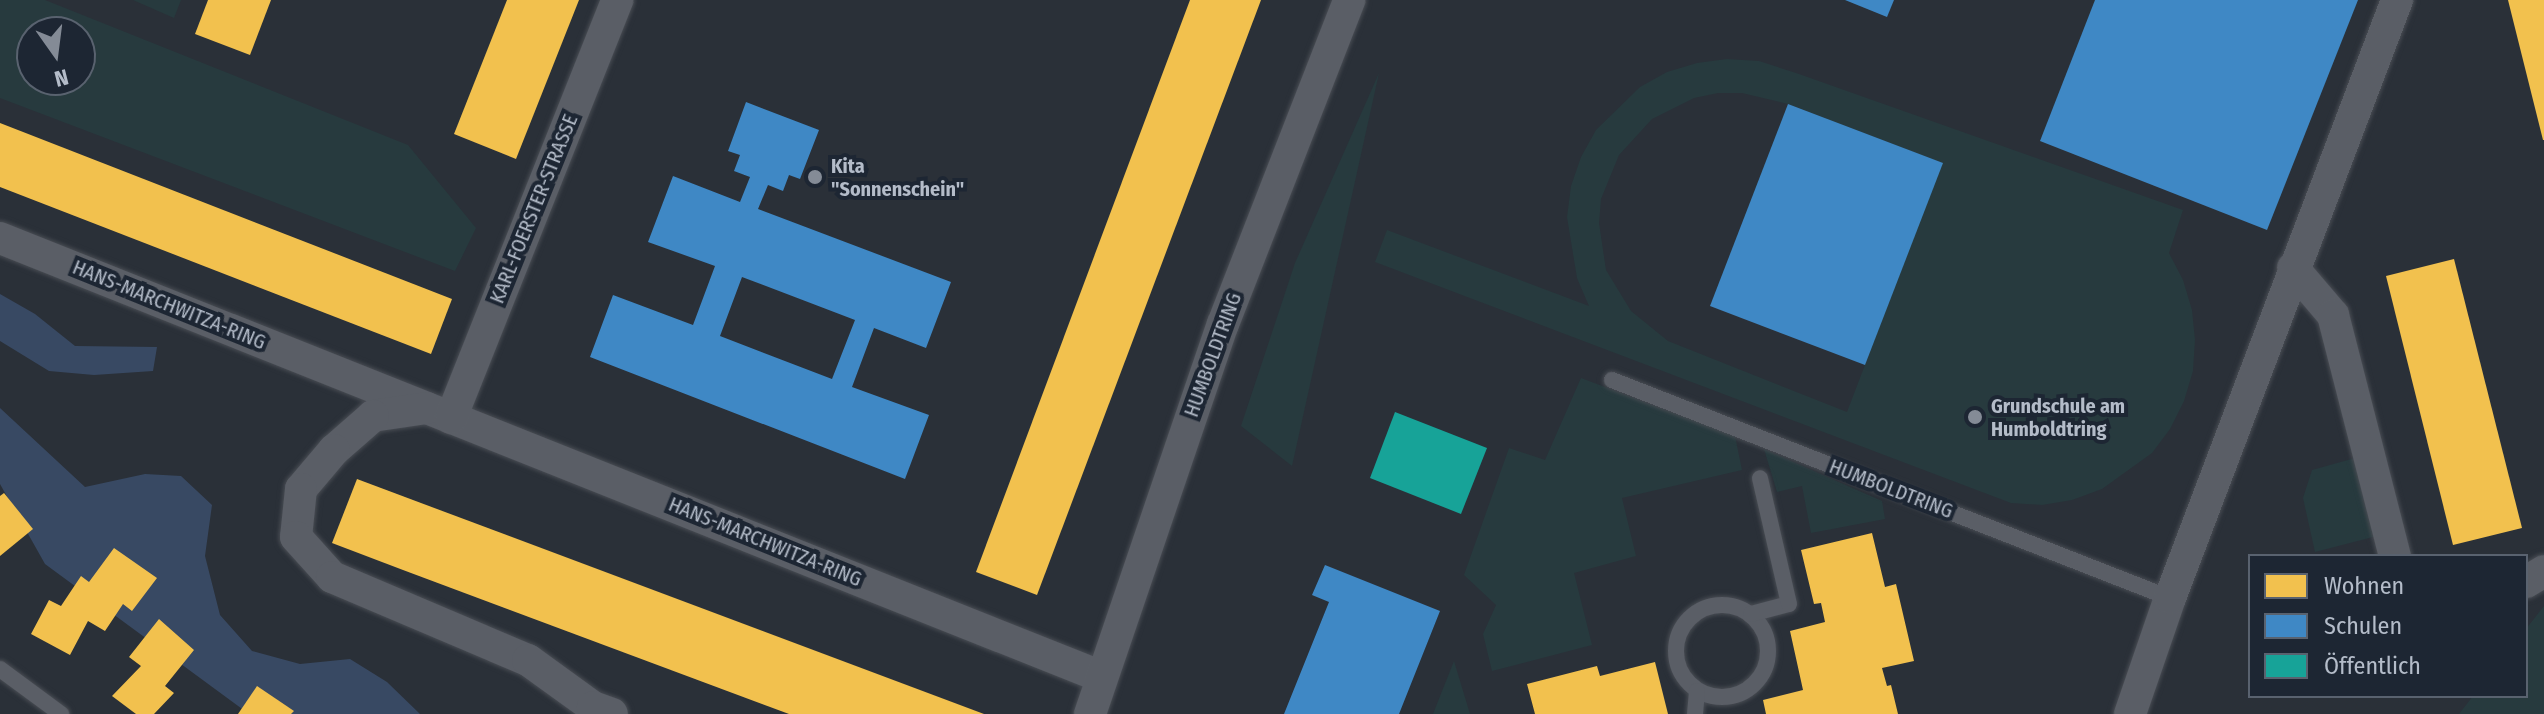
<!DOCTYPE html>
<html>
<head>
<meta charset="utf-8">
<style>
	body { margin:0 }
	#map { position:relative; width:2544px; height:714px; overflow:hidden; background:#2a3038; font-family:"Fira Sans Condensed",sans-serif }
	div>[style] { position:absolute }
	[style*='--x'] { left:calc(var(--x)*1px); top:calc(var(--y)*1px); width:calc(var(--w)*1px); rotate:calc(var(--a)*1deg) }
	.green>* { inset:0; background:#273a3e }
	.water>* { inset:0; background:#384963 }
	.homes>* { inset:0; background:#f2c14e }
	.schools>* { inset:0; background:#3f88c5 }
	.public>* { inset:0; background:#17a398 }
	.roads { filter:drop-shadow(0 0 2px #484c53) drop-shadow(0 0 2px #484c53) }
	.service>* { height:16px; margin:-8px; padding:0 8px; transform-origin:8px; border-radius:8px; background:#5a5e66 }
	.service>.ring { margin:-8px; padding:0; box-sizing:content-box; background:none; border:16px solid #5a5e66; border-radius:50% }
	.minor>* { height:32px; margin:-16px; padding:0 16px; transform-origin:16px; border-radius:16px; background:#5a5e66 }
	.dots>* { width:22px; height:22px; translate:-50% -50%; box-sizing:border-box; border:4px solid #1d2633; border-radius:50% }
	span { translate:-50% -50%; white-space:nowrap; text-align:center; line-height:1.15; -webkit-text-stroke:8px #1d2633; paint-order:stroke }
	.poi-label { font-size:20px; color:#b4bcc9; font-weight:700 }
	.left { translate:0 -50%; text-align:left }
	.street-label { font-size:20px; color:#b4bcc9 }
	.legend { position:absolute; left:2248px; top:554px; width:280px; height:144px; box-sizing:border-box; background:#1d2633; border:2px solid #59626f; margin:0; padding:10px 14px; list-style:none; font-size:24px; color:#b4bcc9 }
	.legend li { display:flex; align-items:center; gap:16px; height:40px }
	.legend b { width:40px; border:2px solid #59626f }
	.north { position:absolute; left:16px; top:16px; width:80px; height:80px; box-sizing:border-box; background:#1d2633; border:2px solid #59626f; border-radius:50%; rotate:166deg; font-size:22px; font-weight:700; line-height:32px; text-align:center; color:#b4bcc9 }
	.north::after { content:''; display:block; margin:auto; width:28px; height:36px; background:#848b96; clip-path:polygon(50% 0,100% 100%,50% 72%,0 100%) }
</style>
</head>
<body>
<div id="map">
	<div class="green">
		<i style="clip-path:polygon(evenodd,0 0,45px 0,408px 145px,476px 228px,455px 271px,0 98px,0 0,32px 32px,80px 32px,80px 80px,32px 80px,32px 32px)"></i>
		<i style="clip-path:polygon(133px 0,181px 0,174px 18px)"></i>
		<i style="clip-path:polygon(evenodd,1727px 59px,1759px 61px,1799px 74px,2183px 210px,2169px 253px,2183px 280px,2192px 310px,2195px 340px,2193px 371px,2184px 401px,2170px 429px,2152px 453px,2102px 489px,2072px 500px,2042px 505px,2011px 503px,1375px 262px,1387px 230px,1589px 306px,1577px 278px,1567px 217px,1571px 186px,1581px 157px,1596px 130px,1640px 87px,1667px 72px,1697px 63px,1727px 59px,1718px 93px,1742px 93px,1788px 104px,1942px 163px,1847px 412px,1668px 341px,1631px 311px,1606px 270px,1599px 223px,1601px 199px,1619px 155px,1652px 119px,1694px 98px,1718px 93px)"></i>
		<i style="clip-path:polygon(1379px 73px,1292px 466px,1241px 426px,1295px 263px)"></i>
		<i style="clip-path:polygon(1581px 378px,1735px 436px,1742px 470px,1622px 498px,1636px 556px,1574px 573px,1592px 645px,1492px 671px,1483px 634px,1496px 605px,1464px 575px,1509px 448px,1545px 460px)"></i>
		<i style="clip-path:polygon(1764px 449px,1882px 501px,1885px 519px,1811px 533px,1802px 486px,1777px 492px)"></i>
		<i style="clip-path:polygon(2355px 458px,2377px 536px,2315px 552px,2303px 498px,2312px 470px)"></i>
		<i style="clip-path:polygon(2544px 606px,2544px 714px,2459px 714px,2473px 696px,2526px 696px,2526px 629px)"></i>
		<i style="clip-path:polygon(1454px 661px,1470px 714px,1433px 714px)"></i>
	</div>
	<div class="water">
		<i style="clip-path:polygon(0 294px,35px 314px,75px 346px,157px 347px,153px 371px,94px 375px,49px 371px,0 341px)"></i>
		<i style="clip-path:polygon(0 408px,85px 487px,145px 474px,181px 476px,212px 505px,205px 556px,220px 615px,252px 651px,300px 664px,350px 659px,387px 682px,420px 714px,249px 714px,45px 564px,0 484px)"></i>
	</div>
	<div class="homes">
		<i style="clip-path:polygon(208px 0,271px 0,250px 55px,195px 34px)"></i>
		<i style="clip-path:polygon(507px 0,579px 0,516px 159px,454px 134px)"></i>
		<i style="clip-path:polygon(1190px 0,1261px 0,1037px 595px,976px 572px)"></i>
		<i style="clip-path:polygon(2508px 0,2544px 0,2544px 140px,2543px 140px)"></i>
		<i style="clip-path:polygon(0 123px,452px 299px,431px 354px,0 187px)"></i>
		<i style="clip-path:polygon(2454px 259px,2522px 528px,2453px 545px,2386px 276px)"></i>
		<i style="clip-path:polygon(357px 479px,984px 714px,789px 714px,403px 570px,332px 543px)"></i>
		<i style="clip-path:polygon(4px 493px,33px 529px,0 556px,0 496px)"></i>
		<i style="clip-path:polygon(1872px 533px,1885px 587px,1896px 584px,1914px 661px,1882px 668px,1887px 686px,1891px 685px,1898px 714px,1766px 714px,1763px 700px,1803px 690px,1790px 631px,1825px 622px,1821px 603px,1814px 604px,1801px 550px)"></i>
		<i style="clip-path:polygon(114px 548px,157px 578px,132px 611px,123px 604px,105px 631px,88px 621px,70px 655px,31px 634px,49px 600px,61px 606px,81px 576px,89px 582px)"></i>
		<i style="clip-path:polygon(159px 619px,194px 650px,165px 686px,174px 693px,154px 714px,136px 714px,112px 696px,141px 666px,129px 657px)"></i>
		<i style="clip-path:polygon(1655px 662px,1668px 714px,1535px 714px,1527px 684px,1597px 666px,1600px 676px)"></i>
		<i style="clip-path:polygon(257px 686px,294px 711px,291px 714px,238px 714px)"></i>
	</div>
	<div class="schools">
		<i style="clip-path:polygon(1845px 0,1894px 0,1887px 17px)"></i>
		<i style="clip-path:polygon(2095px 0,2358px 0,2267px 230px,2040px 141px)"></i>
		<i style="clip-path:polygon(evenodd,746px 102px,819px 130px,800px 179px,789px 175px,783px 191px,768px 185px,758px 209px,951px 282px,926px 348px,874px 328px,852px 387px,929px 415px,905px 479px,590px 357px,613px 295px,693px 325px,715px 266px,648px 242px,673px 176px,740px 202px,750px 177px,734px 171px,740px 155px,728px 151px,746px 102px,742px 277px,855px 320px,832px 379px,720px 336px,742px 277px)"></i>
		<i style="clip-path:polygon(1788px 104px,1943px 163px,1865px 365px,1710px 306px)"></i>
		<i style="clip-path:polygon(1325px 565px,1440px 611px,1399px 714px,1284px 714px,1329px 602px,1312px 595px)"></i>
	</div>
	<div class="public">
		<i style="clip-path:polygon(1395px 412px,1487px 448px,1461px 514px,1370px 478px)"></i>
	</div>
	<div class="roads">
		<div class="service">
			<i style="--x:1612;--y:380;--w:599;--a:21.34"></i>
			<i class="ring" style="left:1676px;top:605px;width:76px;height:76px"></i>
			<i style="--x:1751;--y:614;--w:39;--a:-15"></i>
			<i style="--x:1789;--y:604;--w:129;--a:-103"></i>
			<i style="--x:0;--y:669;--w:76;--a:36.4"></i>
			<i style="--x:1695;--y:714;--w:23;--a:-85"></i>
		</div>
		<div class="minor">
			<i style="--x:0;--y:238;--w:1186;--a:21.72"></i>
			<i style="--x:2293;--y:268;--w:62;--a:49.6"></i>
			<i style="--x:2333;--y:315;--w:249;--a:75.6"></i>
			<i style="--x:427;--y:408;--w:55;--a:171.6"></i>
			<i style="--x:373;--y:416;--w:52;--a:138.9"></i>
			<i style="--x:334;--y:450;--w:51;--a:130.2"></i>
			<i style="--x:301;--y:489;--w:48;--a:95.9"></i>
			<i style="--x:296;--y:537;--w:54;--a:48"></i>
			<i style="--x:332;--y:577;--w:213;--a:23"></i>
			<i style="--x:528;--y:660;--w:80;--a:35.9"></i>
			<i style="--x:593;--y:707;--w:20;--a:20"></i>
			<i style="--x:451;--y:418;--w:450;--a:-68.3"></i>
			<i style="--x:2526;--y:582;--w:21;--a:-31"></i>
			<i style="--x:1090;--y:714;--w:412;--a:-71.2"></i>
			<i style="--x:1223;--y:324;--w:348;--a:-68.7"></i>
			<i style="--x:2130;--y:714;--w:123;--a:-71"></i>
			<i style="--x:2170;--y:598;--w:640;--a:-69.21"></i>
		</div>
	</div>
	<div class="dots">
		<i style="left:815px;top:177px;background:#848b96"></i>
		<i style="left:1975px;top:417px;background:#848b96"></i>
	</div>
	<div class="poi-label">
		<span class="left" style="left:831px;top:178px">Kita<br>"Sonnenschein"</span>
		<span class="left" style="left:1991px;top:418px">Grundschule am<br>Humboldtring</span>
	</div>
	<div class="street-label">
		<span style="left:534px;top:209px;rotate:-68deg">KARL-FOERSTER-STRASSE</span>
		<span style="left:169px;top:305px;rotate:22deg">HANS-MARCHWITZA-RING</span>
		<span style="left:1213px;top:355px;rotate:-70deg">HUMBOLDTRING</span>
		<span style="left:1891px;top:489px;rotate:21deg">HUMBOLDTRING</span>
		<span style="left:765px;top:542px;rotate:22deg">HANS-MARCHWITZA-RING</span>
	</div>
	<ul class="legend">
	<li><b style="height:22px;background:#f2c14e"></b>Wohnen</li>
	<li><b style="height:22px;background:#3f88c5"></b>Schulen</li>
	<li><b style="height:22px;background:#17a398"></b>Öffentlich</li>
	</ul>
	<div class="north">N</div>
</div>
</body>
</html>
